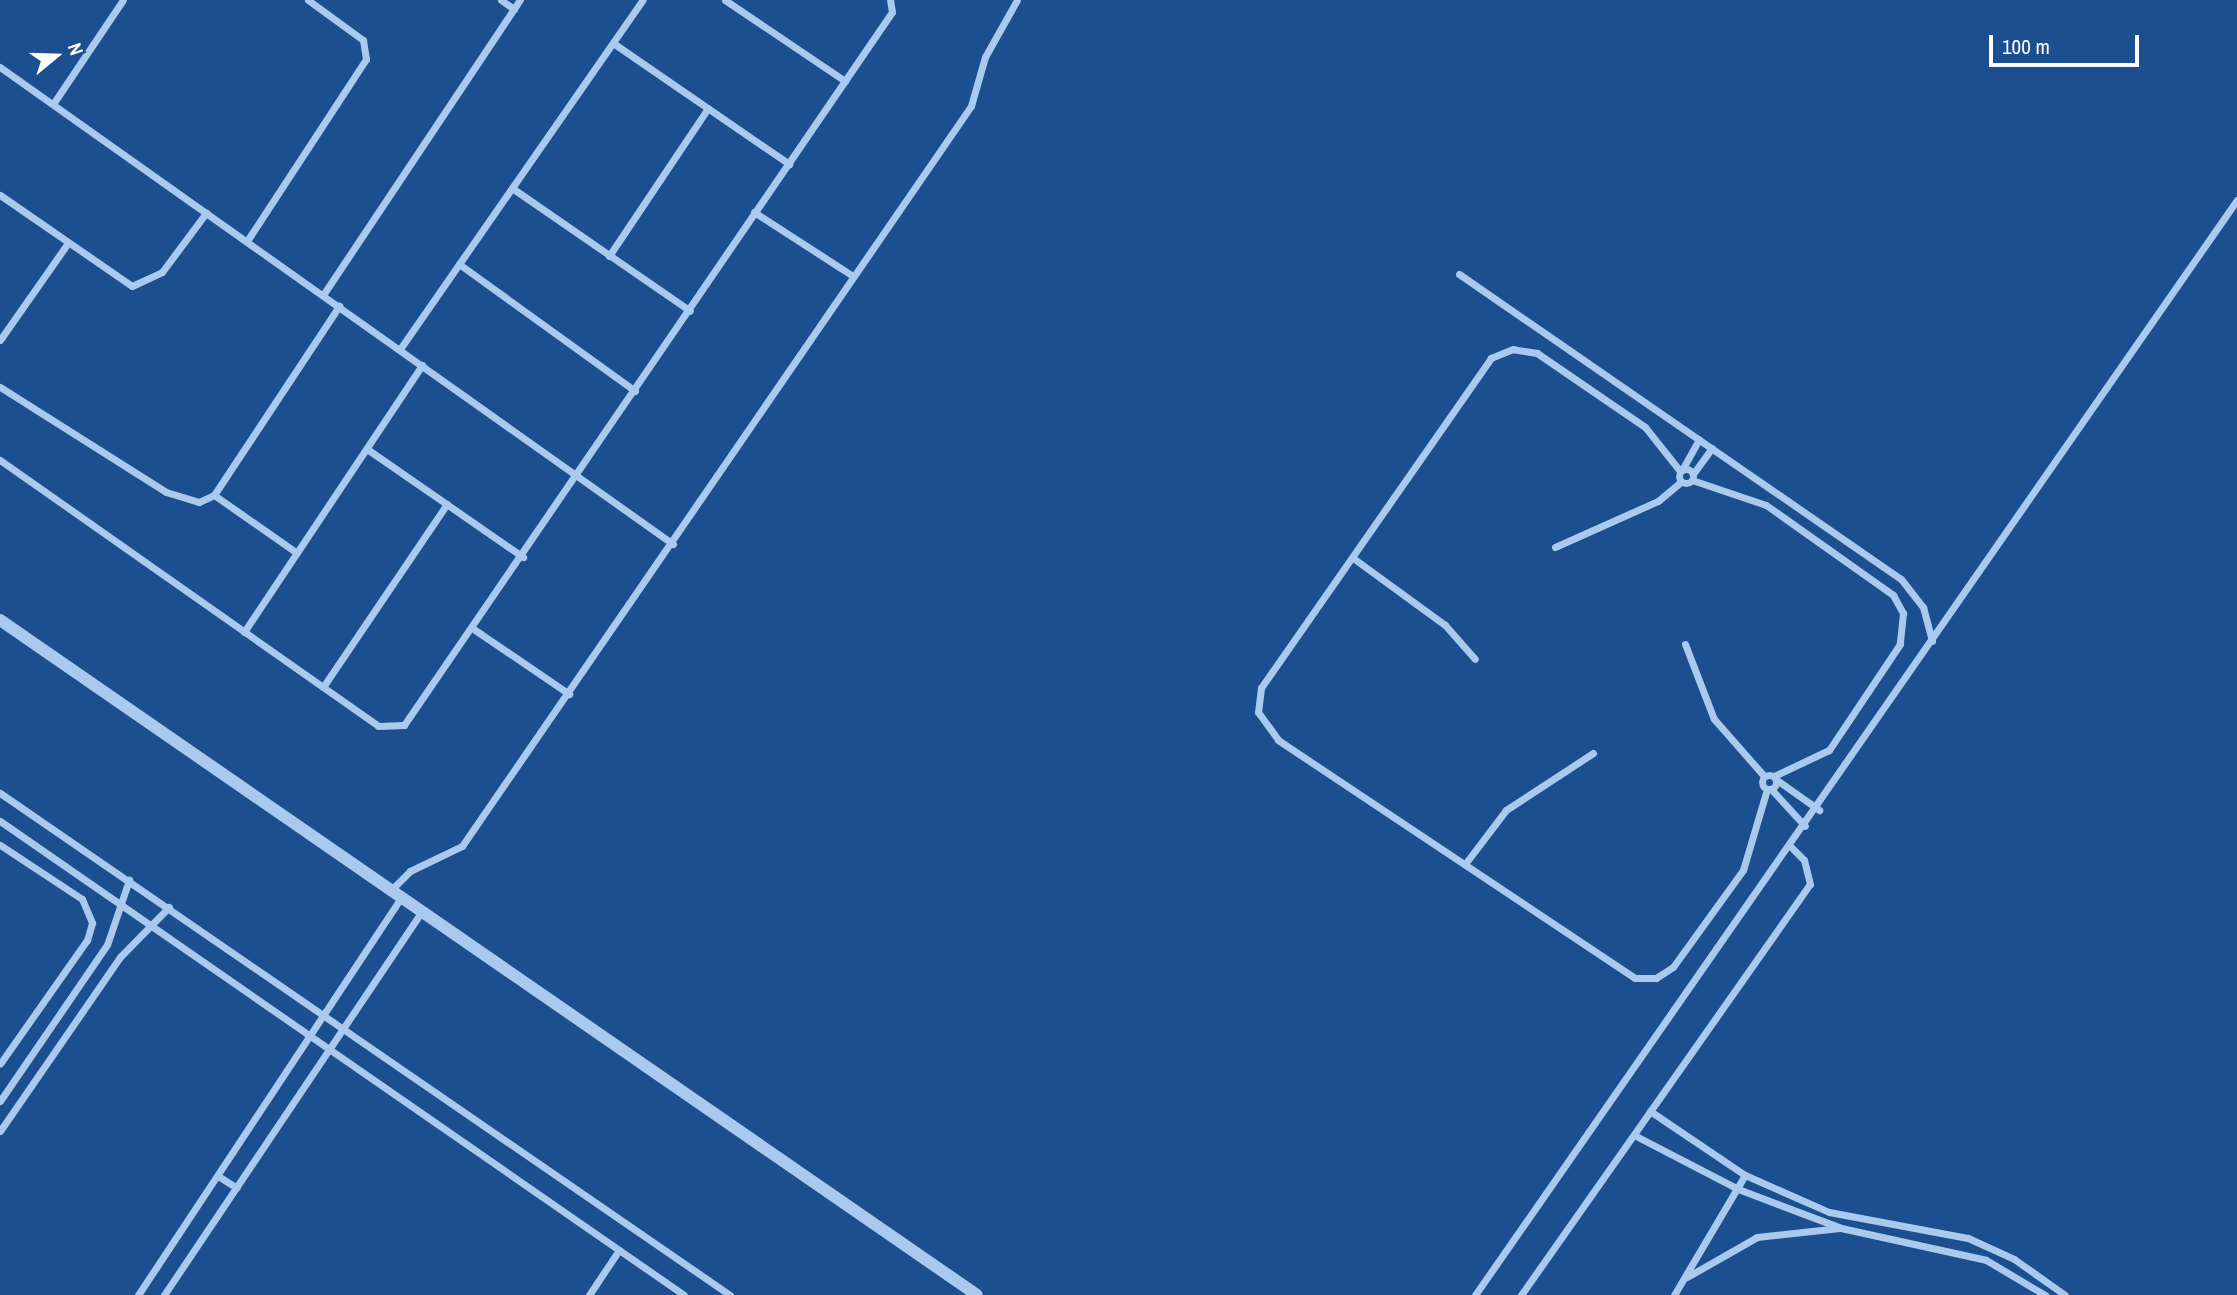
<!DOCTYPE html>
<html>
<head>
<meta charset="utf-8">
<style>
	body { margin:0 }
	#map { position:relative; width:2237px; height:1295px; overflow:hidden; background:#1b4f8f; font-family:"Archivo Narrow",sans-serif }
	div>[style] { position:absolute }
	[style*='--x'] { left:calc(var(--x)*1px); top:calc(var(--y)*1px); width:calc(var(--w)*1px); rotate:calc(var(--a)*1deg) }
	.minor>* { height:7px; margin:-3.5px; padding:0 3.5px; transform-origin:3.5px; border-radius:3.5px; background:#a9c9ee }
	.minor>.ring { margin:-3.5px; padding:0; box-sizing:content-box; background:none; border:7px solid #a9c9ee; border-radius:50% }
	.tertiary>* { height:12px; margin:-6px; padding:0 6px; transform-origin:6px; border-radius:6px; background:#a9c9ee }
	span { translate:-50% -50%; white-space:nowrap; text-align:center; line-height:1.15; -webkit-text-stroke:7px #1b4f8f; paint-order:stroke }
	.north { position:absolute; left:21px; top:21px; width:70px; height:70px; -webkit-text-stroke:5px #1b4f8f; paint-order:stroke; rotate:71deg; font-size:19px; font-weight:700; line-height:28px; text-align:center; color:#fff }
	.north::after { content:''; display:block; margin:auto; width:24px; height:32px; background:#fff; clip-path:polygon(50% 0,100% 100%,50% 72%,0 100%) }
	.scale { position:absolute; left:1989px; top:35px; width:150px; height:32px; box-sizing:border-box; border:4px solid #fff; border-top:0; padding-left:9px; font-size:21px; line-height:24px; white-space:nowrap; color:#fff; -webkit-text-stroke:5px #1b4f8f; paint-order:stroke }
</style>
</head>
<body>
<div id="map">
	<div class="minor">
		<i style="--x:501;--y:0;--w:16;--a:35"></i>
		<i style="--x:725;--y:0;--w:145;--a:34"></i>
		<i style="--x:613;--y:43;--w:214;--a:34.5"></i>
		<i style="--x:0;--y:67;--w:825;--a:35.33"></i>
		<i style="--x:53;--y:104;--w:125;--a:-56.1"></i>
		<i style="--x:512;--y:188;--w:216;--a:34.6"></i>
		<i style="--x:0;--y:195;--w:160;--a:34.6"></i>
		<i style="--x:132;--y:286;--w:33;--a:-25"></i>
		<i style="--x:162;--y:272;--w:74;--a:-53.3"></i>
		<i style="--x:754;--y:212;--w:118;--a:32.9"></i>
		<i style="--x:247;--y:241;--w:217;--a:-56.8"></i>
		<i style="--x:366;--y:59;--w:19;--a:-99"></i>
		<i style="--x:363;--y:40;--w:68;--a:-144"></i>
		<i style="--x:609;--y:256;--w:178;--a:-56.2"></i>
		<i style="--x:459;--y:264;--w:217;--a:35.8"></i>
		<i style="--x:1459;--y:274;--w:537;--a:34.61"></i>
		<i style="--x:1901;--y:579;--w:36;--a:52"></i>
		<i style="--x:1923;--y:607;--w:35;--a:75"></i>
		<i style="--x:323;--y:295;--w:355;--a:-56.3"></i>
		<i style="--x:0;--y:340;--w:118;--a:-55"></i>
		<i style="--x:400;--y:349;--w:425;--a:-55.2"></i>
		<i style="--x:0;--y:387;--w:196;--a:32.3"></i>
		<i style="--x:166;--y:492;--w:34;--a:17"></i>
		<i style="--x:199;--y:502;--w:17;--a:-25"></i>
		<i style="--x:214;--y:495;--w:227;--a:-56.5"></i>
		<i style="--x:367;--y:449;--w:190;--a:34.7"></i>
		<i style="--x:0;--y:460;--w:462;--a:35.1"></i>
		<i style="--x:378;--y:726;--w:26;--a:-2"></i>
		<i style="--x:404;--y:725;--w:864;--a:-55.61"></i>
		<i style="--x:892;--y:12;--w:12;--a:-99"></i>
		<i class="ring" style="left:1679px;top:469px;width:7px;height:7px"></i>
		<i style="--x:1682;--y:470;--w:35;--a:-61"></i>
		<i style="--x:1680;--y:471;--w:56;--a:-128.5"></i>
		<i style="--x:1645;--y:427;--w:131;--a:-145.6"></i>
		<i style="--x:1537;--y:353;--w:24;--a:-171"></i>
		<i style="--x:1513;--y:349;--w:24;--a:158"></i>
		<i style="--x:1491;--y:358;--w:402;--a:124.9"></i>
		<i style="--x:1261;--y:688;--w:24;--a:97"></i>
		<i style="--x:1258;--y:712;--w:34;--a:54"></i>
		<i style="--x:1278;--y:740;--w:429;--a:33.7"></i>
		<i style="--x:1635;--y:978;--w:21;--a:0"></i>
		<i style="--x:1656;--y:978;--w:20;--a:-33"></i>
		<i style="--x:1673;--y:967;--w:120;--a:-54.2"></i>
		<i style="--x:1743;--y:870;--w:84;--a:-73.5"></i>
		<i style="--x:1693;--y:474;--w:32;--a:-54"></i>
		<i style="--x:1692;--y:480;--w:78;--a:18.7"></i>
		<i style="--x:1766;--y:505;--w:156;--a:35.3"></i>
		<i style="--x:1893;--y:595;--w:21;--a:61"></i>
		<i style="--x:1903;--y:613;--w:31;--a:96"></i>
		<i style="--x:1900;--y:644;--w:128;--a:123.8"></i>
		<i style="--x:1829;--y:750;--w:61;--a:154.7"></i>
		<i style="--x:214;--y:495;--w:101;--a:34.9"></i>
		<i style="--x:1555;--y:547;--w:113;--a:-24.1"></i>
		<i style="--x:1658;--y:501;--w:30;--a:-40"></i>
		<i style="--x:1353;--y:558;--w:114;--a:36.1"></i>
		<i style="--x:1445;--y:625;--w:45;--a:48.6"></i>
		<i style="--x:475;--y:630;--w:114;--a:34.2"></i>
		<i style="--x:244;--y:632;--w:321;--a:-56.3"></i>
		<i style="--x:1685;--y:644;--w:80;--a:68.9"></i>
		<i style="--x:1714;--y:719;--w:76;--a:48.7"></i>
		<i style="--x:323;--y:687;--w:221;--a:-55.9"></i>
		<i class="ring" style="left:1762px;top:775px;width:7px;height:7px"></i>
		<i style="--x:1777;--y:780;--w:52;--a:35.5"></i>
		<i style="--x:1771;--y:789;--w:50;--a:47.4"></i>
		<i style="--x:0;--y:793;--w:886;--a:34.52"></i>
		<i style="--x:0;--y:821;--w:832;--a:34.72"></i>
		<i style="--x:0;--y:845;--w:98;--a:33.4"></i>
		<i style="--x:82;--y:899;--w:26;--a:67"></i>
		<i style="--x:92;--y:923;--w:18;--a:106"></i>
		<i style="--x:87;--y:940;--w:151;--a:125.1"></i>
		<i style="--x:1465;--y:864;--w:68;--a:-52.8"></i>
		<i style="--x:1506;--y:810;--w:104;--a:-33.2"></i>
		<i style="--x:391;--y:890;--w:27;--a:-45"></i>
		<i style="--x:410;--y:871;--w:58;--a:-25.7"></i>
		<i style="--x:462;--y:846;--w:898;--a:-55.48"></i>
		<i style="--x:971;--y:106;--w:51;--a:-74.1"></i>
		<i style="--x:985;--y:57;--w:65;--a:-60.7"></i>
		<i style="--x:0;--y:1101;--w:189;--a:-55.6"></i>
		<i style="--x:107;--y:945;--w:69;--a:-71.3"></i>
		<i style="--x:1650;--y:1111;--w:115;--a:34"></i>
		<i style="--x:1745;--y:1175;--w:92;--a:23.8"></i>
		<i style="--x:1829;--y:1212;--w:141;--a:10.6"></i>
		<i style="--x:1968;--y:1238;--w:51;--a:24.5"></i>
		<i style="--x:2014;--y:1259;--w:62;--a:35.2"></i>
		<i style="--x:0;--y:1131;--w:211;--a:-55.4"></i>
		<i style="--x:120;--y:957;--w:70;--a:-45.6"></i>
		<i style="--x:1634;--y:1135;--w:117;--a:27.4"></i>
		<i style="--x:1738;--y:1189;--w:110;--a:20.7"></i>
		<i style="--x:1841;--y:1228;--w:148;--a:12.4"></i>
		<i style="--x:1986;--y:1260;--w:69;--a:30.7"></i>
		<i style="--x:218;--y:1176;--w:22;--a:32"></i>
		<i style="--x:1687;--y:1277;--w:81;--a:-29.7"></i>
		<i style="--x:1757;--y:1237;--w:83;--a:-6.2"></i>
		<i style="--x:138;--y:1295;--w:476;--a:-56.5"></i>
		<i style="--x:164;--y:1295;--w:463;--a:-56.1"></i>
		<i style="--x:589;--y:1295;--w:54;--a:-56.3"></i>
		<i style="--x:1475;--y:1295;--w:1334;--a:-55.17"></i>
		<i style="--x:1521;--y:1295;--w:502;--a:-54.89"></i>
		<i style="--x:1810;--y:884;--w:25;--a:-104"></i>
		<i style="--x:1804;--y:860;--w:18;--a:-135"></i>
		<i style="--x:1674;--y:1295;--w:139;--a:-59.4"></i>
	</div>
	<div class="tertiary">
		<i style="--x:0;--y:620;--w:1187;--a:34.64"></i>
	</div>
	<div class="north">N</div>
	<div class="scale">100 m</div>
</div>
</body>
</html>
